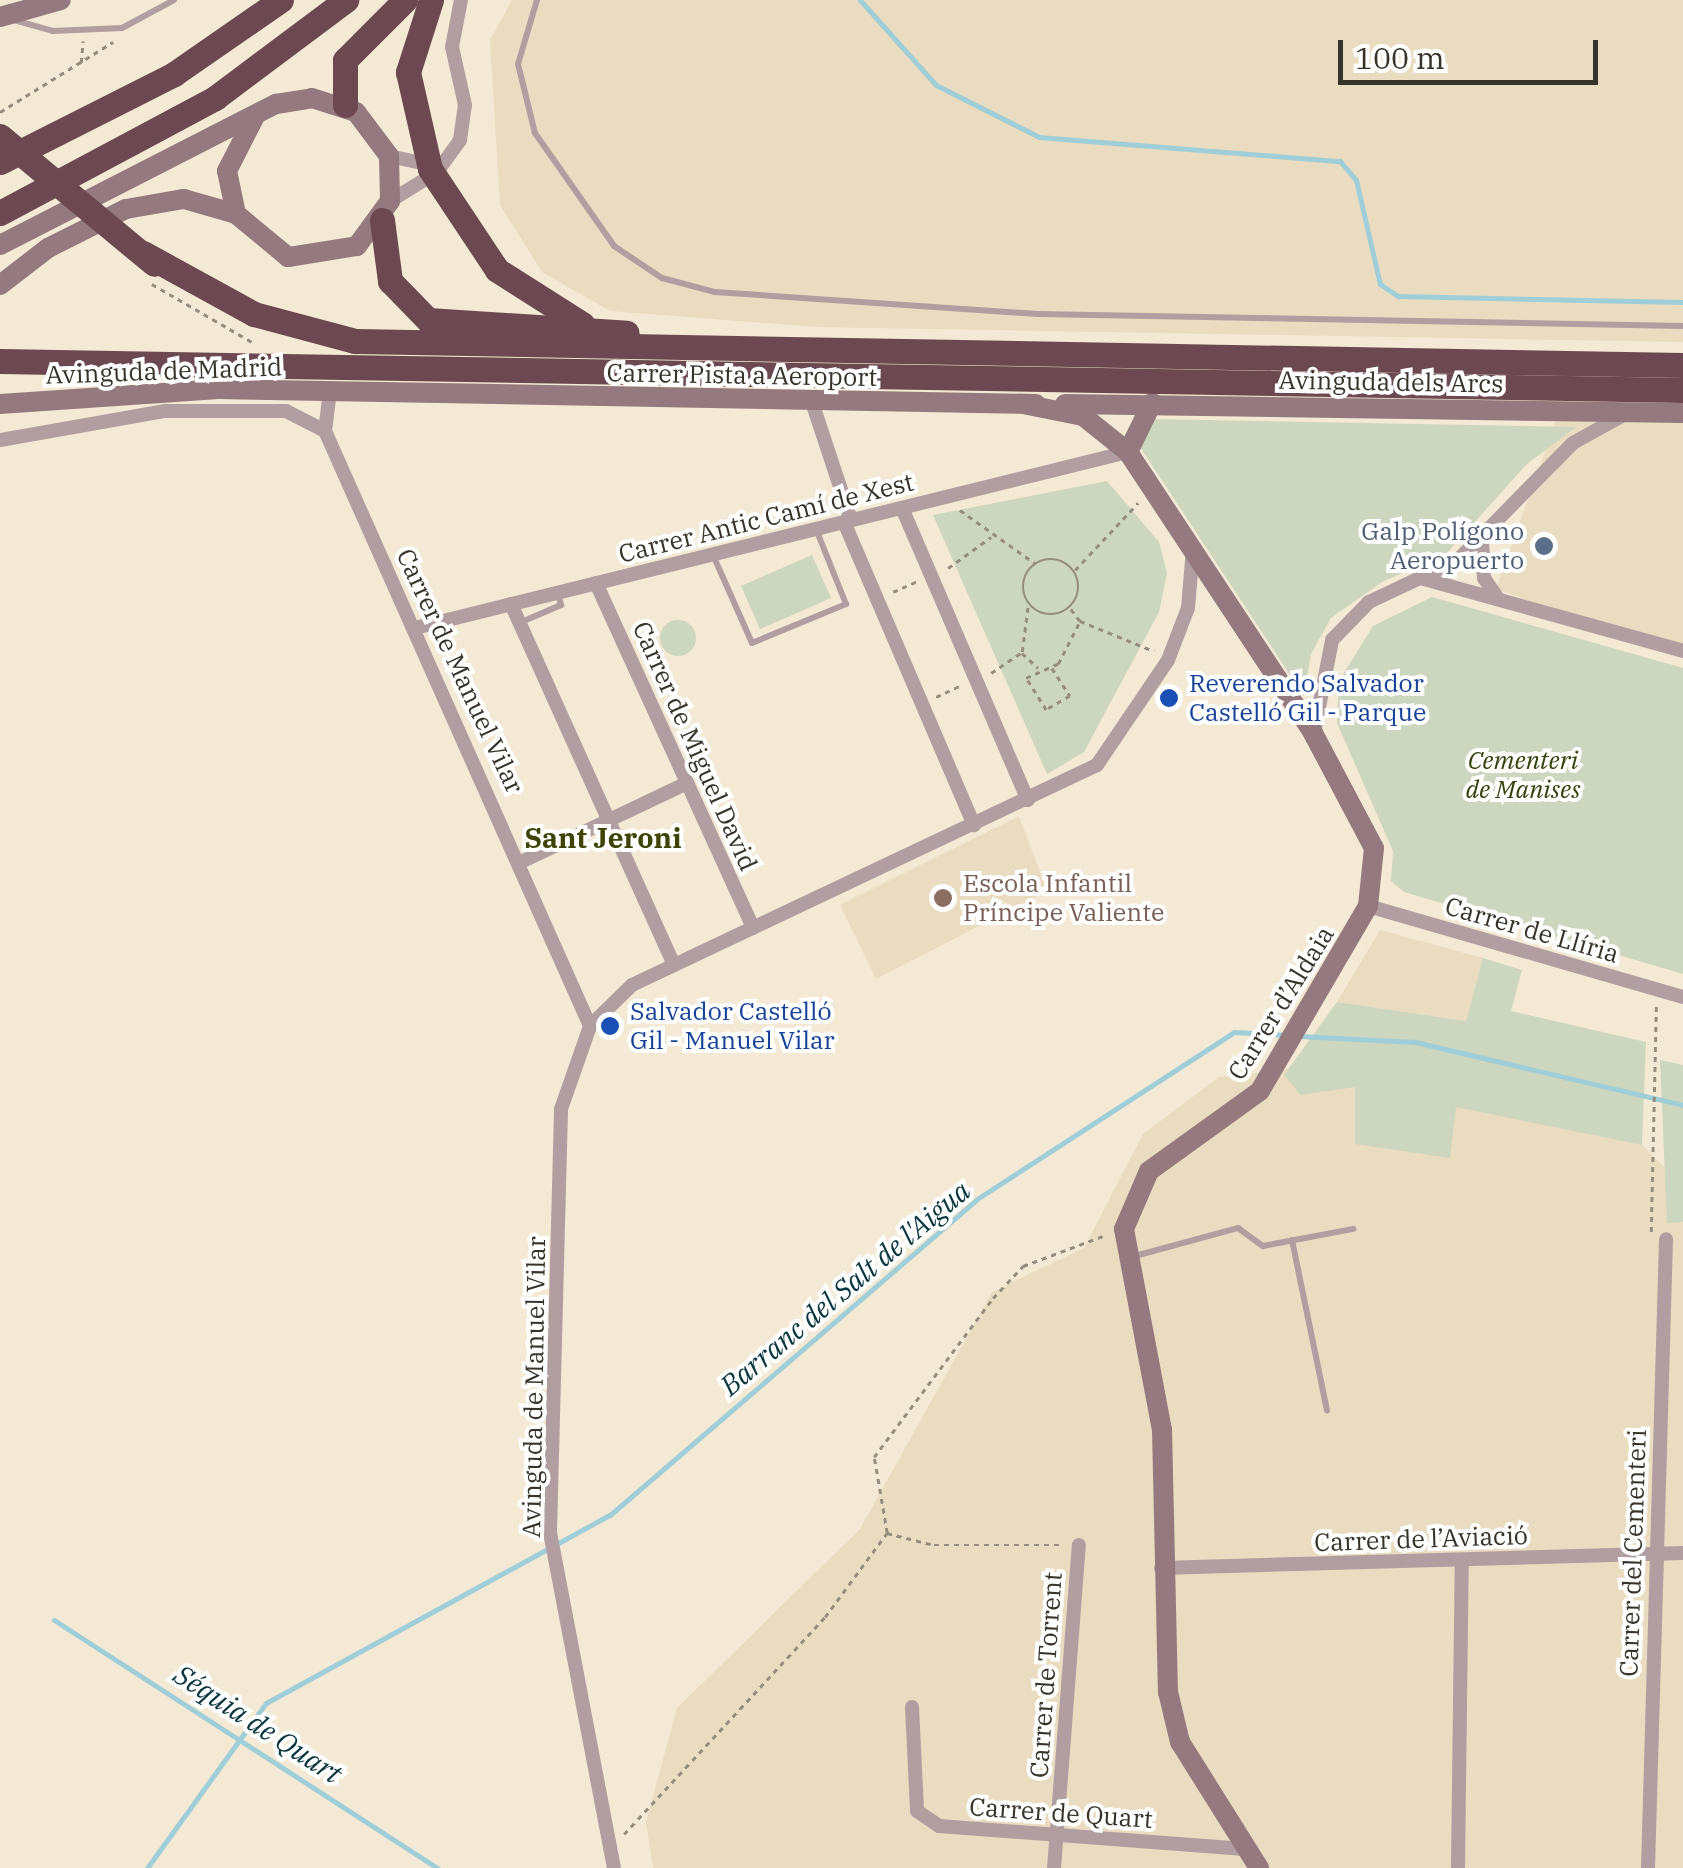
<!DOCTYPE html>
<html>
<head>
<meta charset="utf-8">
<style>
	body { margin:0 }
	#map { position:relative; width:1683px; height:1868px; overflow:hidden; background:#f4e9d4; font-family:"IBM Plex Serif",serif }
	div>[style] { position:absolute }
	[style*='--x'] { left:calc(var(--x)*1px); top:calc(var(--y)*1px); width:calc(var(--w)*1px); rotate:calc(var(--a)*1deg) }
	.built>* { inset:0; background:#eadcc0 }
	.green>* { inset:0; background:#cdd6bf }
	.round { border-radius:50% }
	.stream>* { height:5px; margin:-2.5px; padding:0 2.5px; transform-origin:2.5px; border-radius:2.5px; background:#a0ced8 }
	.path>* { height:2.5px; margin-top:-1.25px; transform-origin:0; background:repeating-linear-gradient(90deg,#958e7f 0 5px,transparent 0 10px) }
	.path>.ring { margin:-1.25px; padding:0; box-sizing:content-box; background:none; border:2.5px solid #958e7f; border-radius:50% }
	.lane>* { height:6px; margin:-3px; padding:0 3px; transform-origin:3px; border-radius:3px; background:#b19ea1 }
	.street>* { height:14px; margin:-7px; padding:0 7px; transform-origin:7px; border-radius:7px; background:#b19ea1 }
	.secondary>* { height:20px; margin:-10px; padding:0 10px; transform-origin:10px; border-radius:10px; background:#94797e }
	.highway>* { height:25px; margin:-12.5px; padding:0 12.5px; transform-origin:12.5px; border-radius:12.5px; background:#6c4950 }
	.dots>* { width:28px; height:28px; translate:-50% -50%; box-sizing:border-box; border:5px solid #fff; border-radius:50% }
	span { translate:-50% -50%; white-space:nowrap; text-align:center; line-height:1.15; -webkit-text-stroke:8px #fff; paint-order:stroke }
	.street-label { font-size:25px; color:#37332a }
	.service-label { font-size:25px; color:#4e5e75 }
	.right { translate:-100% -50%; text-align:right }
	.transit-label { font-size:25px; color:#164399 }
	.left { translate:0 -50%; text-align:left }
	.park-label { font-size:25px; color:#314108; font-style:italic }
	.education-label { font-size:25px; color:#785e54 }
	.neighbourhood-label { font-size:28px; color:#3f4404; font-weight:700 }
	.water-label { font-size:28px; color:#09353e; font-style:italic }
	.scale { position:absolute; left:1338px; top:40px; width:260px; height:45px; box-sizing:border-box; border:5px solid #37332a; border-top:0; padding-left:12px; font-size:30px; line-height:35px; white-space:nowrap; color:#37332a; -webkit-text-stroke:8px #fff; paint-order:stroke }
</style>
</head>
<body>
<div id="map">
	<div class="built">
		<i style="clip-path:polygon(512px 0,1683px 0,1683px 342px,816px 327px,610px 311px,542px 272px,500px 205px,490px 40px)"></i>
		<i style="clip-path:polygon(1557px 418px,1683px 422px,1683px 655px,1496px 589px)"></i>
		<i style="clip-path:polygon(1019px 816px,1047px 891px,876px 979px,840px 905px)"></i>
		<i style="clip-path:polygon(1380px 930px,1483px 958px,1466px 1021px,1337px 1002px)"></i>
		<i style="clip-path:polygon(1304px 1067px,1629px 1132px,1683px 1186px,1683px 1868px,653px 1868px,646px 1822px,677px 1708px,860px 1529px,992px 1292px,1084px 1248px,1143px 1134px,1219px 1077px)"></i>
	</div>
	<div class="green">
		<i style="clip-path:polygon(1151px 419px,1576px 427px,1527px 464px,1446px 554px,1382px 582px,1331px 618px,1311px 654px,1304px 696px,1140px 447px)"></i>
		<i style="clip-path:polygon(1107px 481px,1159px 542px,1167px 573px,1159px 612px,1084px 752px,1047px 774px,933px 515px)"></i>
		<i style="clip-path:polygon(812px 555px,831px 598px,760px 629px,741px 586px)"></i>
		<i style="clip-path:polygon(1432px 597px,1683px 668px,1683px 974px,1404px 892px,1391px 881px,1393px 851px,1337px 723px,1339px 681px,1373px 626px)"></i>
		<i class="round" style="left:660px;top:620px;width:36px;height:36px"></i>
		<i style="clip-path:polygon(1483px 958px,1522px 970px,1511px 1011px,1646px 1042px,1642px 1145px,1456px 1107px,1450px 1158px,1355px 1144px,1355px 1087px,1301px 1095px,1284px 1075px,1337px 1002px,1466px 1021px)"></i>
		<i style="clip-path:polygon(1660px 1060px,1683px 1065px,1683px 1222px,1667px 1223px)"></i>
	</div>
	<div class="stream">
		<i style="--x:860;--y:0;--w:114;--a:48.2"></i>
		<i style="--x:936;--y:85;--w:115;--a:26.8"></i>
		<i style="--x:1039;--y:137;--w:302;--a:4.6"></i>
		<i style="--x:1340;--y:161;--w:25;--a:50"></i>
		<i style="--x:1356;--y:180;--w:107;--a:77"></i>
		<i style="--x:1380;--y:284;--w:22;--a:34"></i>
		<i style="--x:1398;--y:296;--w:285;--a:1.2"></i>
		<i style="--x:1299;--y:1036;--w:116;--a:3"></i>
		<i style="--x:1415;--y:1042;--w:275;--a:13.2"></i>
		<i style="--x:54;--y:1620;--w:457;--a:32.9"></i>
		<i style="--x:147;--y:1868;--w:203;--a:-54.2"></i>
		<i style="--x:266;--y:1703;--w:392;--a:-28.7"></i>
		<i style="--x:610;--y:1515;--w:484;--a:-40.7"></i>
		<i style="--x:977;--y:1199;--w:306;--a:-33"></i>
		<i style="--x:1234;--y:1032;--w:54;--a:3.2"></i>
	</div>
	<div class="path">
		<i style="--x:81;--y:63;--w:22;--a:-85"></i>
		<i style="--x:0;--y:112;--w:133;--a:-31.8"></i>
		<i style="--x:152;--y:284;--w:116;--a:30.1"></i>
		<i style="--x:960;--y:510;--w:93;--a:35.4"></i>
		<i class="ring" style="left:1023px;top:559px;width:53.5px;height:53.5px"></i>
		<i style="--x:948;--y:568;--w:53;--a:-35.8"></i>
		<i style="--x:1075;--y:570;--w:92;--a:-46.8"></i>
		<i style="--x:893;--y:592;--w:27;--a:-24"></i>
		<i style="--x:1071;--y:609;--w:15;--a:53"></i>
		<i style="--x:1080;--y:621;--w:80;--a:22.1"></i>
		<i style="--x:1022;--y:653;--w:22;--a:43"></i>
		<i style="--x:1052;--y:668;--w:33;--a:57"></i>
		<i style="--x:1070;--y:696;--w:28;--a:150"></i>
		<i style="--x:1046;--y:710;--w:38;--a:-122"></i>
		<i style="--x:1026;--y:678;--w:35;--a:-24"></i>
		<i style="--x:1058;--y:664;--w:48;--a:-62.9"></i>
		<i style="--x:991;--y:673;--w:37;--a:-34"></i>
		<i style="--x:1022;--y:652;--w:46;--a:-82.6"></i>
		<i style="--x:936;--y:697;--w:26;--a:-25"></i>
		<i style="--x:1651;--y:1232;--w:227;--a:-88.7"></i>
		<i style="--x:887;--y:1533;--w:49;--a:14.3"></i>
		<i style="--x:934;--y:1545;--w:128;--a:0"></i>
		<i style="--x:624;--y:1834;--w:296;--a:-47.2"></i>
		<i style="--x:825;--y:1617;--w:104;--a:-53.6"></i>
		<i style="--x:887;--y:1533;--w:77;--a:-99.7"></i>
		<i style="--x:874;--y:1457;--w:199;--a:-53.2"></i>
		<i style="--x:993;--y:1298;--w:44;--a:-46.8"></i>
		<i style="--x:1023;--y:1266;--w:85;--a:-20.6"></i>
	</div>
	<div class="lane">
		<i style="--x:537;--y:0;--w:67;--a:106.5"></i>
		<i style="--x:518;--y:64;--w:71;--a:76.2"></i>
		<i style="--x:535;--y:133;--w:138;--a:55"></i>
		<i style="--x:614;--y:246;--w:58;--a:33.7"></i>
		<i style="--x:662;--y:278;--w:55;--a:14.8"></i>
		<i style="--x:715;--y:292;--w:324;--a:3.9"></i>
		<i style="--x:1038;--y:314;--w:645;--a:1.07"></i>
		<i style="--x:14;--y:20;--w:41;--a:15.8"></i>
		<i style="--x:53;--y:31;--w:69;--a:-2.5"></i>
		<i style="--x:122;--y:28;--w:59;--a:-28.3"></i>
		<i style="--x:713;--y:555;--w:96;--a:66.1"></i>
		<i style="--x:752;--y:643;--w:102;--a:-22.5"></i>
		<i style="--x:846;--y:604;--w:81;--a:-111.8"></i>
		<i style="--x:519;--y:623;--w:46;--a:-23.2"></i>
		<i style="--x:561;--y:605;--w:11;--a:-105"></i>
		<i style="--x:1292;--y:1240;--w:174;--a:78.4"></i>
		<i style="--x:1135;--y:1256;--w:107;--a:-15.2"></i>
		<i style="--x:1238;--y:1228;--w:31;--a:36"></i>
		<i style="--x:1263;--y:1246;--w:92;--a:-10.7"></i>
	</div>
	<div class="street">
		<i style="--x:389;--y:156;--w:43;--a:12.1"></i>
		<i style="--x:390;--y:201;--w:55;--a:-31.7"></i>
		<i style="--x:437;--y:172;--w:39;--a:-54"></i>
		<i style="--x:460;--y:140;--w:35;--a:-82"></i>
		<i style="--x:465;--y:105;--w:59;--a:-102.6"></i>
		<i style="--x:452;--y:47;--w:48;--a:-79.2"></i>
		<i style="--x:330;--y:391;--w:40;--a:97.1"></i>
		<i style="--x:325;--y:431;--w:651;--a:65.99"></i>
		<i style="--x:812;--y:402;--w:124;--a:71.7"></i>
		<i style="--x:0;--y:440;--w:168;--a:-10"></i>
		<i style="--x:165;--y:411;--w:121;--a:0"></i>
		<i style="--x:286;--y:411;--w:44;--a:27.1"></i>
		<i style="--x:902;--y:508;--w:318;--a:66.7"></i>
		<i style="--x:844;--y:522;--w:330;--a:66.8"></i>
		<i style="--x:1482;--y:541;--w:37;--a:87"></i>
		<i style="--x:1484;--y:578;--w:25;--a:56"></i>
		<i style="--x:1424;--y:579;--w:269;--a:15.5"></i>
		<i style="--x:596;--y:583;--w:379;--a:65.5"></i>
		<i style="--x:511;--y:604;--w:396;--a:65.7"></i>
		<i style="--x:415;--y:628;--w:734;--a:-13.87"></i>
		<i style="--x:1314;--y:733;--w:95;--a:-79"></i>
		<i style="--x:1332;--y:640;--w:53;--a:-45.8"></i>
		<i style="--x:1369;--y:602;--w:98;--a:-25.3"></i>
		<i style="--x:1458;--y:560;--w:164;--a:-45.5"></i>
		<i style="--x:1573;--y:443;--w:62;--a:-29.1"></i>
		<i style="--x:523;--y:861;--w:182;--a:-25.4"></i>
		<i style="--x:1368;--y:906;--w:328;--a:16.1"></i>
		<i style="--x:1161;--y:1568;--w:522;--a:-1.65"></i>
		<i style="--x:912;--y:1707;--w:104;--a:87.2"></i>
		<i style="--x:917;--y:1811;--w:27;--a:34"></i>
		<i style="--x:939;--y:1826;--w:310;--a:4.3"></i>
		<i style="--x:614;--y:1868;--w:343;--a:-100.8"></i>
		<i style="--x:550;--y:1531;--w:422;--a:-88.5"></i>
		<i style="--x:561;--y:1109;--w:88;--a:-70.7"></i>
		<i style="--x:590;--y:1026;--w:59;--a:-44.3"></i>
		<i style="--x:632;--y:985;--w:514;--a:-25.32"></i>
		<i style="--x:1097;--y:765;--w:127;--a:-55.9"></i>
		<i style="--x:1168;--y:660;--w:56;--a:-69"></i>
		<i style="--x:1188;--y:608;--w:59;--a:-85.2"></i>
		<i style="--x:1054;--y:1868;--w:324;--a:-85.6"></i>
		<i style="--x:1458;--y:1868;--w:307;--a:-89.3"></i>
		<i style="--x:1648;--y:1868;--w:629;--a:-88.36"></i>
	</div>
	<div class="secondary">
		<i style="--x:0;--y:17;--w:63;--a:-15.6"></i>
		<i style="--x:0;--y:245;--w:310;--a:-27.1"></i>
		<i style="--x:276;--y:104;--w:36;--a:-9"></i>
		<i style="--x:312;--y:98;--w:46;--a:17.7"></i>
		<i style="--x:356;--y:112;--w:55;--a:53.1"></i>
		<i style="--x:389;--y:156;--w:45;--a:88.7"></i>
		<i style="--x:390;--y:201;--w:56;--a:126.3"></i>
		<i style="--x:357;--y:246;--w:70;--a:170.9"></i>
		<i style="--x:288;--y:257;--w:67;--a:-140.4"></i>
		<i style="--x:236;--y:214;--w:44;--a:-101.8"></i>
		<i style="--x:227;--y:171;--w:59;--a:-63"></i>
		<i style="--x:0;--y:285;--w:61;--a:-37.6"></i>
		<i style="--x:48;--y:248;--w:87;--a:-26.6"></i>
		<i style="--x:126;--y:209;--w:59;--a:-9.8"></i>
		<i style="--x:184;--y:199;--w:54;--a:16.1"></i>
		<i style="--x:0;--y:404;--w:219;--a:-3.9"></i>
		<i style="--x:218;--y:389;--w:818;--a:1.05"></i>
		<i style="--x:1023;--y:404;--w:61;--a:11.3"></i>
		<i style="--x:1083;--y:416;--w:58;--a:38.7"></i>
		<i style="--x:1128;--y:452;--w:336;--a:56.6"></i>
		<i style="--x:1313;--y:733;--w:130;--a:62.1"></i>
		<i style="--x:1374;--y:848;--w:58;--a:95.9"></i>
		<i style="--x:1368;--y:906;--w:214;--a:120.3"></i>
		<i style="--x:1260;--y:1091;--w:137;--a:144.2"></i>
		<i style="--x:1149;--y:1171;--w:63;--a:113.3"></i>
		<i style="--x:1124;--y:1229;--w:205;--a:79.3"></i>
		<i style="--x:1162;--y:1430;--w:262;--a:88.7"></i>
		<i style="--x:1168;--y:1692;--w:51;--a:76.5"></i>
		<i style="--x:1180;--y:1742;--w:149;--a:57.9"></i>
		<i style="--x:1065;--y:404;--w:618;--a:0.83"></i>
		<i style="--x:1128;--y:452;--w:55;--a:-63.9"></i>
	</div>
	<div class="highway">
		<i style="--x:431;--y:0;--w:76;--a:107.7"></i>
		<i style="--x:408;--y:72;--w:99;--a:77.2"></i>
		<i style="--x:430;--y:169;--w:121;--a:56.4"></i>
		<i style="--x:497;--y:270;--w:101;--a:32.4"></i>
		<i style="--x:345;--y:105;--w:45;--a:-90"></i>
		<i style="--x:345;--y:60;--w:85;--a:-45"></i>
		<i style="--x:0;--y:136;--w:200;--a:39.7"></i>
		<i style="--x:0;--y:162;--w:195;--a:-26.8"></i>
		<i style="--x:174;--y:74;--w:130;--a:-34.7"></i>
		<i style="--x:0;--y:213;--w:244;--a:-28.1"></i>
		<i style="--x:215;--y:98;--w:164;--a:-36.8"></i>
		<i style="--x:382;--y:220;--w:62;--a:82.5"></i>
		<i style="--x:390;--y:281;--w:54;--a:45.7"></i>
		<i style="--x:428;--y:320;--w:199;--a:3.7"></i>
		<i style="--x:143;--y:253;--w:127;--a:28.8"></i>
		<i style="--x:254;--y:314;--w:105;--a:15"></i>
		<i style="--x:355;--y:341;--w:1328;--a:1.04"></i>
		<i style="--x:0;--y:361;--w:1683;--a:0.99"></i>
	</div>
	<div class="dots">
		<i style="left:1544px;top:546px;background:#5c6f8a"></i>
		<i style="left:1169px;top:698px;background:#1a4fb4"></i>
		<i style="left:943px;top:898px;background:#8d6e63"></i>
		<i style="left:610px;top:1026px;background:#1a4fb4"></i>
	</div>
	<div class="street-label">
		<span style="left:164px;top:371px;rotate:-2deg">Avinguda de Madrid</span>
		<span style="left:742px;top:375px;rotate:1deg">Carrer Pista a Aeroport</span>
		<span style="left:1391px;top:382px;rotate:1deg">Avinguda dels Arcs</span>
		<span style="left:766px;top:518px;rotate:-14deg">Carrer Antic Camí de Xest</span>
		<span style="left:460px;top:671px;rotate:65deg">Carrer de Manuel Vilar</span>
		<span style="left:695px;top:746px;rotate:66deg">Carrer de Miguel David</span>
		<span style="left:1532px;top:930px;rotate:16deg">Carrer de Llíria</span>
		<span style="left:1281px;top:1003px;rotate:-58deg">Carrer d’Aldaia</span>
		<span style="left:534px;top:1387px;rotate:-89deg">Avinguda de Manuel Vilar</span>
		<span style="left:1421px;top:1539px;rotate:-2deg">Carrer de l’Aviació</span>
		<span style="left:1633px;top:1553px;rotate:-88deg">Carrer del Cementeri</span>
		<span style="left:1046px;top:1675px;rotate:-86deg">Carrer de Torrent</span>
		<span style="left:1061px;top:1813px;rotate:4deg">Carrer de Quart</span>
	</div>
	<div class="service-label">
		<span class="right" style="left:1524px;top:546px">Galp Polígono<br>Aeropuerto</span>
	</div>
	<div class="transit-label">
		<span class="left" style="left:1189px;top:698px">Reverendo Salvador<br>Castelló Gil - Parque</span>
		<span class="left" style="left:630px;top:1026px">Salvador Castelló<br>Gil - Manuel Vilar</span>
	</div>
	<div class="park-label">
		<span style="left:1523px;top:775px">Cementeri<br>de Manises</span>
	</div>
	<div class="education-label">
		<span class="left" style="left:963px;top:898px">Escola Infantil<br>Príncipe Valiente</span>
	</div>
	<div class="neighbourhood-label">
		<span style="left:603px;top:838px">Sant Jeroni</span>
	</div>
	<div class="water-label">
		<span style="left:845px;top:1288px;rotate:-40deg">Barranc del Salt de l'Aigua</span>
		<span style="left:258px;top:1724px;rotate:33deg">Séquia de Quart</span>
	</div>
	<div class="scale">100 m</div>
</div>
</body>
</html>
